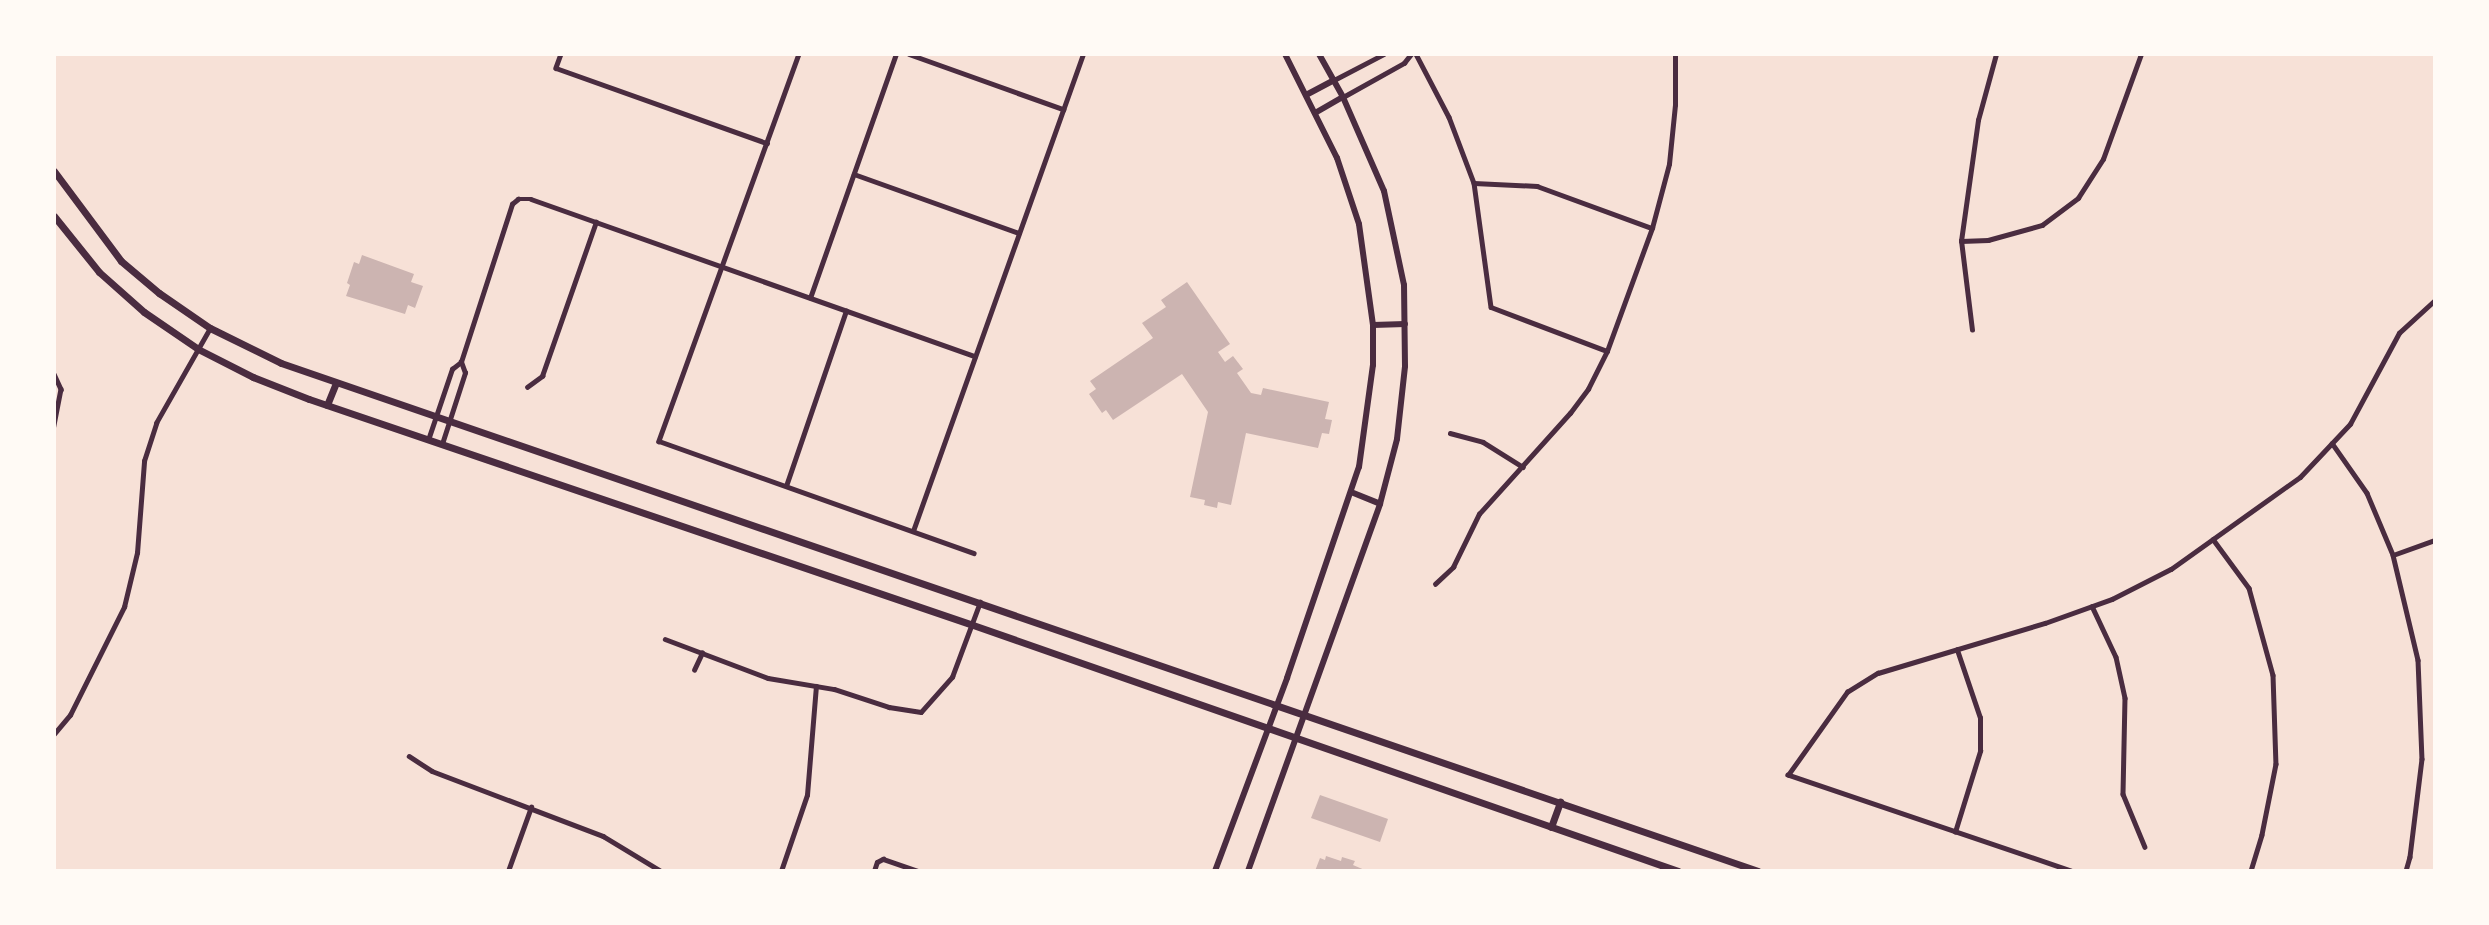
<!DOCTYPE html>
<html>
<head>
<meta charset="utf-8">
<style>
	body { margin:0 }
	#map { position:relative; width:2489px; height:925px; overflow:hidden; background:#f7e1d7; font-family:Cabin,sans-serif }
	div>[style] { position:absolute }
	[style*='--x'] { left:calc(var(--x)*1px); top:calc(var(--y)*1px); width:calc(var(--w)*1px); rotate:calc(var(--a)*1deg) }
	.building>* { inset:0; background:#ccb4b1 }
	.minor>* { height:4.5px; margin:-2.25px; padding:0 2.25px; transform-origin:2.25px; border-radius:2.25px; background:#4a2c40 }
	.secondary>* { height:6px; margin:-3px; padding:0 3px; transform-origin:3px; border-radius:3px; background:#4a2c40 }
	.primary>* { height:7px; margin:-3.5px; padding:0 3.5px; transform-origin:3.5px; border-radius:3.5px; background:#4a2c40 }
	span { translate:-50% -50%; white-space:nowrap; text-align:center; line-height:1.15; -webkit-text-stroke:5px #fffaf5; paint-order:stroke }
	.frame { position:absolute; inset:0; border:56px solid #fffaf5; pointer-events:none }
</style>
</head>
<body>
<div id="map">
	<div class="building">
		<i style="clip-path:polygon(362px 255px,414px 274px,411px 282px,423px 286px,415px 308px,408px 305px,405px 314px,346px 296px,350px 285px,347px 283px,354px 262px,359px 264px)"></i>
		<i style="clip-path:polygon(1187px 282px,1230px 344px,1218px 352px,1225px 362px,1233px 356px,1243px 369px,1237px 373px,1251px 393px,1261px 395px,1263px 388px,1329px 402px,1325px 419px,1332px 420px,1329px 434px,1322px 433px,1318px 448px,1246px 433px,1231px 505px,1218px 502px,1217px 508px,1204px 505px,1205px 500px,1190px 497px,1208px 412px,1182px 374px,1113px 420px,1106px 410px,1102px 413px,1089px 394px,1096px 389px,1090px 381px,1153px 338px,1142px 323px,1166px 307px,1161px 300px)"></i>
		<i style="clip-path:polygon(1320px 795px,1388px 819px,1380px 842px,1311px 818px)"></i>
		<i style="clip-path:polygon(1326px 856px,1341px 861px,1342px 857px,1355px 861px,1353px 865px,1367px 871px,1315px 871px,1320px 858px,1325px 860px)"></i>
	</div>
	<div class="minor">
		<i style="--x:561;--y:54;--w:15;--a:110"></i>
		<i style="--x:556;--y:68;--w:224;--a:19.6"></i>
		<i style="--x:799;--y:54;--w:412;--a:109.9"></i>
		<i style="--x:659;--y:441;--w:334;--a:19.6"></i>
		<i style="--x:909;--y:54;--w:164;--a:19.7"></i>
		<i style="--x:1416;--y:54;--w:71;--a:62.4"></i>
		<i style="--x:1449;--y:117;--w:71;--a:69.3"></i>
		<i style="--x:1474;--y:183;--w:125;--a:82.2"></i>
		<i style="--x:1491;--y:307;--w:124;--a:20.8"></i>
		<i style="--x:1334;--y:80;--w:56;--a:-27.5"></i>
		<i style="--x:1343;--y:97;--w:70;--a:-29.1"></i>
		<i style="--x:1404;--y:63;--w:11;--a:-52"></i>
		<i style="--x:854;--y:174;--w:175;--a:19.7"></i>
		<i style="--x:1474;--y:183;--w:63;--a:2.7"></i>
		<i style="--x:1537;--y:186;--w:122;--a:20.1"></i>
		<i style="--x:1961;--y:241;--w:27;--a:-2"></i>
		<i style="--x:1988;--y:240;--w:56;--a:-15.5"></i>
		<i style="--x:2042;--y:225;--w:45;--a:-36.9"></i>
		<i style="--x:2078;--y:198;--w:46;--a:-57.3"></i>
		<i style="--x:2103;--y:159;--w:112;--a:-70.1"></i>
		<i style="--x:810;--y:298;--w:259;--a:-70.6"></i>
		<i style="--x:1972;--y:330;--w:90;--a:-97"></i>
		<i style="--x:1961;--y:241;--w:122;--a:-82"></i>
		<i style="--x:1978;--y:120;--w:68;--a:-74.7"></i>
		<i style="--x:54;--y:374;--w:17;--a:65"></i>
		<i style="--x:61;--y:389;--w:38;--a:101"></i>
		<i style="--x:527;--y:387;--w:19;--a:-36"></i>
		<i style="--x:542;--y:376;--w:163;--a:-70.7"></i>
		<i style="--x:1450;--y:433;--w:34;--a:15"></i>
		<i style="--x:1483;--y:442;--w:47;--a:32"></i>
		<i style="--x:428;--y:440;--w:75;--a:-71.3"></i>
		<i style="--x:452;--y:369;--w:11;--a:-38"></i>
		<i style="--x:461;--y:362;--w:166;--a:-72.1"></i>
		<i style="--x:512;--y:204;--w:8;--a:-40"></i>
		<i style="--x:518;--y:199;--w:13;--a:0"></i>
		<i style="--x:531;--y:199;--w:471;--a:19.5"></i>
		<i style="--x:2332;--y:443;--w:61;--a:55"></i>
		<i style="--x:2367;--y:493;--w:67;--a:67.2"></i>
		<i style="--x:2393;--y:555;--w:108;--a:76.6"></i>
		<i style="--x:2418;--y:660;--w:99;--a:87.7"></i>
		<i style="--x:2422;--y:759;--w:99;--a:97"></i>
		<i style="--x:2410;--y:857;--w:15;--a:106"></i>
		<i style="--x:442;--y:444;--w:75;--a:-72.1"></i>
		<i style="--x:465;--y:373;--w:12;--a:-110"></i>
		<i style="--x:786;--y:486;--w:185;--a:-71.1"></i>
		<i style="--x:913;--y:531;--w:506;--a:-70.38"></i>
		<i style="--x:2213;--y:539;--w:61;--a:53.7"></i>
		<i style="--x:2249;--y:588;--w:90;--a:74.6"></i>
		<i style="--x:2273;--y:675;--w:89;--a:88.1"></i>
		<i style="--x:2276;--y:764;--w:72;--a:101.2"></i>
		<i style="--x:2262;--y:835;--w:38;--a:107"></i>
		<i style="--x:2393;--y:555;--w:45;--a:-19.7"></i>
		<i style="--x:1435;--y:584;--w:25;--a:-43"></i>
		<i style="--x:1453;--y:567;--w:59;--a:-63.9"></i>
		<i style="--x:1479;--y:514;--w:136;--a:-48"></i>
		<i style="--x:1570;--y:413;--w:30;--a:-53"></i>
		<i style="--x:1588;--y:389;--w:42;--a:-63.4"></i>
		<i style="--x:1607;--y:351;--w:131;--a:-69.9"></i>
		<i style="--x:1652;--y:228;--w:66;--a:-75.1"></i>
		<i style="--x:1669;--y:164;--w:59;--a:-84.2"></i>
		<i style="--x:1675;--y:105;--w:51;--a:-90"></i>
		<i style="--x:2092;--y:606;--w:56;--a:64.8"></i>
		<i style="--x:2116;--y:657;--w:42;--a:77.6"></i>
		<i style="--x:2125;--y:698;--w:96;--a:91.2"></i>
		<i style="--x:2123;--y:794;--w:57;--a:67.5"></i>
		<i style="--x:665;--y:639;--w:110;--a:20.7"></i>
		<i style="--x:768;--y:678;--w:67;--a:9.5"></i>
		<i style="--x:834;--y:689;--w:58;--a:18.1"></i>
		<i style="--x:889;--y:707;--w:32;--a:9"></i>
		<i style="--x:921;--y:712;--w:47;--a:-48.5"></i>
		<i style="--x:952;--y:677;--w:80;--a:-69.5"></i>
		<i style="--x:694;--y:670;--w:19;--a:-65"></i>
		<i style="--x:54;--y:734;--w:25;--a:-50"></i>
		<i style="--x:70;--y:715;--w:121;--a:-63.4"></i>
		<i style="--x:124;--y:607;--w:56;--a:-76.5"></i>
		<i style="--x:137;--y:553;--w:92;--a:-85.6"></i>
		<i style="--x:144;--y:461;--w:40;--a:-72"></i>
		<i style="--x:156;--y:423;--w:109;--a:-60.4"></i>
		<i style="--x:409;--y:756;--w:27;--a:33"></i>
		<i style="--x:432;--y:771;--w:183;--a:20.8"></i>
		<i style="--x:603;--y:836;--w:68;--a:31.1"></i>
		<i style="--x:1955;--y:832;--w:85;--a:-72.8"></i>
		<i style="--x:1980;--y:751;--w:33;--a:-90"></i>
		<i style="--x:1980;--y:718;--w:72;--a:-108.7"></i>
		<i style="--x:508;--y:871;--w:68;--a:-70.2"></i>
		<i style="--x:781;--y:871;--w:80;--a:-71.1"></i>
		<i style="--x:807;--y:795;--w:109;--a:-85.3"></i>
		<i style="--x:874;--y:871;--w:9;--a:-72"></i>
		<i style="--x:877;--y:862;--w:7;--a:-27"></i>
		<i style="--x:883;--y:859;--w:37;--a:19"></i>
		<i style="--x:2071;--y:871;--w:299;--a:-161.3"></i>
		<i style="--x:1788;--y:775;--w:102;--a:-54.6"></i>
		<i style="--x:1847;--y:692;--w:36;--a:-32"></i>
		<i style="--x:1878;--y:673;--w:174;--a:-16.7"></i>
		<i style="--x:2045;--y:623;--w:71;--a:-19.7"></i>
		<i style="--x:2112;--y:599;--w:66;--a:-27"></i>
		<i style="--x:2171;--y:569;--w:158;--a:-35.5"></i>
		<i style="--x:2300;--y:477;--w:73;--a:-46.7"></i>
		<i style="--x:2350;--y:424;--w:103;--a:-61.7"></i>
		<i style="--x:2399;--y:333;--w:49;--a:-42.5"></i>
	</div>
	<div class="secondary">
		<i style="--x:1306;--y:95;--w:32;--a:-28"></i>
		<i style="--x:1315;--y:113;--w:32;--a:-30"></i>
		<i style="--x:1373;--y:325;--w:32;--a:-2"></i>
		<i style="--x:1351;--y:492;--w:31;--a:22"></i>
		<i style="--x:1215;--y:871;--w:206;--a:-69.5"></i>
		<i style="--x:1287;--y:678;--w:223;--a:-71.2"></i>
		<i style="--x:1359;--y:467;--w:103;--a:-82.2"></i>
		<i style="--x:1373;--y:365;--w:40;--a:-90"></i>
		<i style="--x:1373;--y:325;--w:102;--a:-97.9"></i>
		<i style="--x:1359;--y:224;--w:70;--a:-108.4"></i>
		<i style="--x:1337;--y:158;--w:116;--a:-116.6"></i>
		<i style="--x:1248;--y:871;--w:390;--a:-70.2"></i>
		<i style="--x:1380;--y:504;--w:67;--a:-75.3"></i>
		<i style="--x:1397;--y:439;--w:73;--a:-83.7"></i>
		<i style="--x:1405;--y:366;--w:81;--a:-90.7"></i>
		<i style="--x:1404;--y:285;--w:96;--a:-102"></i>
		<i style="--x:1384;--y:191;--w:103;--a:-113.6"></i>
		<i style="--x:1343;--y:97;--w:49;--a:-119.2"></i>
	</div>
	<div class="primary">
		<i style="--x:54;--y:171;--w:112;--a:53.3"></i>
		<i style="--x:121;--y:261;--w:50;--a:40.1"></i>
		<i style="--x:159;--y:293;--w:62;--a:34.5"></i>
		<i style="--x:210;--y:328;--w:79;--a:26.2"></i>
		<i style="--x:281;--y:363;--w:1562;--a:18.98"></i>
		<i style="--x:54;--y:216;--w:72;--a:51.2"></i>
		<i style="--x:99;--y:272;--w:60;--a:41.6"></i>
		<i style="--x:144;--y:312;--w:65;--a:34.4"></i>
		<i style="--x:198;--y:349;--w:62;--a:27"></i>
		<i style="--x:253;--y:377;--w:60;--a:21.4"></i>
		<i style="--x:309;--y:399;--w:701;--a:18.8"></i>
		<i style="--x:973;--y:625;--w:747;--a:19.24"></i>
		<i style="--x:327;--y:405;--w:24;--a:-68"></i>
		<i style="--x:1551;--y:827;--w:27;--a:-70"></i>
	</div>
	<div class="frame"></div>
</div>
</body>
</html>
